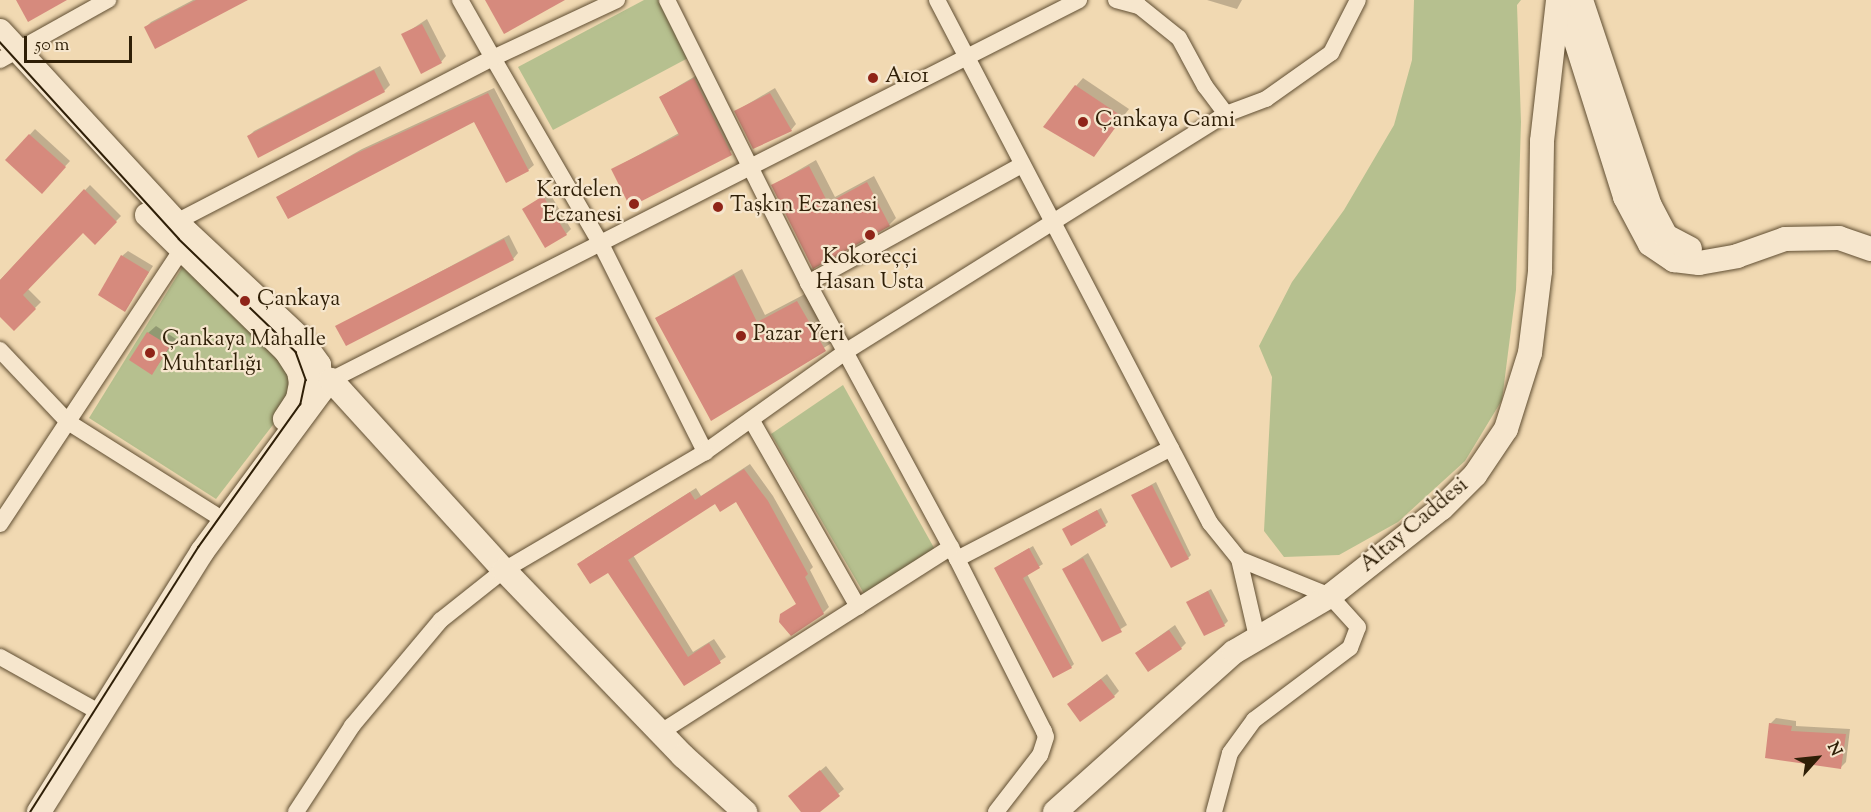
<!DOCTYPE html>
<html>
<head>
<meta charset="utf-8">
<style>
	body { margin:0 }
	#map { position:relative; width:1871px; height:812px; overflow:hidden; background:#f1d9b2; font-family:"Sorts Mill Goudy",serif }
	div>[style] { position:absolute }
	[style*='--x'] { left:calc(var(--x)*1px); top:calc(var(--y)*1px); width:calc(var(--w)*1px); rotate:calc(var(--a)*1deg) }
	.green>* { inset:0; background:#b6c08f }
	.shadow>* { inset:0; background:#0003 }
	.building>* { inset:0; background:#d68a7d }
	.roads { filter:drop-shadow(0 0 2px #604e32) drop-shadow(0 0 2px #604e32) }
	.street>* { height:16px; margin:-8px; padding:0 8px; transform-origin:8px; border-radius:8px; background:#f6e6cd }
	.secondary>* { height:24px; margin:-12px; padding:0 12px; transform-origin:12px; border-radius:12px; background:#f6e6cd }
	.tram>* { height:1.5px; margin:-0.75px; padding:0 0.75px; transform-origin:0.75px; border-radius:0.75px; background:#2f1f07 }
	.dots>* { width:16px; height:16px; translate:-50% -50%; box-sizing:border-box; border:3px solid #f6e6cd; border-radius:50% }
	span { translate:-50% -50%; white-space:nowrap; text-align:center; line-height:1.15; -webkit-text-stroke:4.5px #f6e6cd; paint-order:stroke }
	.poi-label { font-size:22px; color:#2f1f07 }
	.left { translate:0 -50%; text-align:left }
	.right { translate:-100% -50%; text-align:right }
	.street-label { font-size:22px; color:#2f1f07 }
	.north { position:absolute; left:1787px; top:728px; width:60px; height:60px; -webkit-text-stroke:4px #f6e6cd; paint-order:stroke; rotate:63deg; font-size:16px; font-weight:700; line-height:24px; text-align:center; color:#2f1f07 }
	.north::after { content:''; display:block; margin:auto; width:21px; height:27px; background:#2f1f07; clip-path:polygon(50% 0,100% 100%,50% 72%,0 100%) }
	.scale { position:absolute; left:24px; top:36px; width:108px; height:27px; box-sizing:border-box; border:3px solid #2f1f07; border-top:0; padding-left:8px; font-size:18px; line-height:21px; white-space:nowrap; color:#2f1f07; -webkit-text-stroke:4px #f6e6cd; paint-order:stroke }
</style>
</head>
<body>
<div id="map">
	<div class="green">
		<i style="clip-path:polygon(644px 0,659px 0,688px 58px,553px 130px,518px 67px)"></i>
		<i style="clip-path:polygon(1414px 0,1521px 0,1517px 5px,1521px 122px,1516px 290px,1502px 400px,1465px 461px,1398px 522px,1339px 555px,1284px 557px,1264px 531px,1272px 377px,1259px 346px,1292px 282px,1344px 210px,1394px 125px,1412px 60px)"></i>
		<i style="clip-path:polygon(185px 263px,283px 356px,295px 382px,282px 413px,216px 499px,89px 418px)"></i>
		<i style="clip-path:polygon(843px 385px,938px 555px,866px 597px,771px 434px)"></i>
	</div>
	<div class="shadow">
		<i style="clip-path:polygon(193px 0,247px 0,146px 27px,151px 22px)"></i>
		<i style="clip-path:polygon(1207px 0,1242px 0,1237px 9px)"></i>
		<i style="clip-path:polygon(427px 19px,446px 56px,441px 62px,403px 35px)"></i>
		<i style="clip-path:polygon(380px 66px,390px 85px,384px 91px,259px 156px,249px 136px,254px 131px)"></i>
		<i style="clip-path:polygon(702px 72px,739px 146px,631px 205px,613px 169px,679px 133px,660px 97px)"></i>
		<i style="clip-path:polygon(1083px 78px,1129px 109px,1094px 155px,1076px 86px)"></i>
		<i style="clip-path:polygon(494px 88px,534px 165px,528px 170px,475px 120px,278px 197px,362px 149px)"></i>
		<i style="clip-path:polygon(775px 88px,796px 124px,791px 130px,736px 111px)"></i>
		<i style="clip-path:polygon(35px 129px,70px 161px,47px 186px,7px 160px)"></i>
		<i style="clip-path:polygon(816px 160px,835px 197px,874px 176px,896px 218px,889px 225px,773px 185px)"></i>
		<i style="clip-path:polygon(90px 185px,121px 216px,95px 243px,83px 231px,27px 288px,41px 302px,14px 329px,0 315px,0 280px)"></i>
		<i style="clip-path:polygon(549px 192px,571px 229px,566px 234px,524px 209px)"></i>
		<i style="clip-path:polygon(509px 235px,518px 253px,513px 259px,337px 327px)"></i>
		<i style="clip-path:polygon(128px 251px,153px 266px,125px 310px,122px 256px)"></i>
		<i style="clip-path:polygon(742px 269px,765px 315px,805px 294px,833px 342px,711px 419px,657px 318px)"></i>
		<i style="clip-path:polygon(156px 326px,176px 339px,152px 373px,148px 333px)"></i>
		<i style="clip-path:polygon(750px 464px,773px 496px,813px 567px,810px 570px,829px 607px,823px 613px,803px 601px,737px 500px,716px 502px,633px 555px,693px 652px,714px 639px,726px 657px,685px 684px,608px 571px,585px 559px,696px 488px,701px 496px)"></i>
		<i style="clip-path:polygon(1156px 482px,1191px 555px,1188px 558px,1133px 495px)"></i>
		<i style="clip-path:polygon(1101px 508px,1108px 522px,1105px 525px,1064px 529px)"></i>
		<i style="clip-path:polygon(1033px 546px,1043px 564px,1027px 574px,1074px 664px,1071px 667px,996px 568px)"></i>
		<i style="clip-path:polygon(1088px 553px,1127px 625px,1103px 640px,1064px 569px)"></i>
		<i style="clip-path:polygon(1211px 589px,1228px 621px,1224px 625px,1188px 602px)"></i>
		<i style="clip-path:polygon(1175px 625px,1186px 643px,1181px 648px,1136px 653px)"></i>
		<i style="clip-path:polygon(1107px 674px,1119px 691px,1114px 696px,1069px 704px)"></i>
		<i style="clip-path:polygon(1776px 718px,1796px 721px,1796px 726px,1850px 729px,1846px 762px,1841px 767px,1770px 724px)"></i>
		<i style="clip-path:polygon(826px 766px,844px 789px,817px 812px,803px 812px,796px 791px)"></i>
	</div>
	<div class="building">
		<i style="clip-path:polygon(16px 0,67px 0,28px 22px)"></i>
		<i style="clip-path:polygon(196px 0,248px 0,155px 49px,144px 27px)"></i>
		<i style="clip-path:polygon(485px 0,565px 0,504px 34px)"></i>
		<i style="clip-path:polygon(422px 24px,442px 63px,421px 74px,401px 34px)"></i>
		<i style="clip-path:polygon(374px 70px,385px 92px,258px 158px,247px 136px)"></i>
		<i style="clip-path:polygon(694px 78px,732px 155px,630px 207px,611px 169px,679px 135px,659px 97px)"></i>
		<i style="clip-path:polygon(1075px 85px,1123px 117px,1094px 157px,1043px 127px)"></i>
		<i style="clip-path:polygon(488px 93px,529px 171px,506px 183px,474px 122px,288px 219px,276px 197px,355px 154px)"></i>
		<i style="clip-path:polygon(770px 93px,792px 131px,753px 149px,734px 111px)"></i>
		<i style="clip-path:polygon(29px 134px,66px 167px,42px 194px,5px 160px)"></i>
		<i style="clip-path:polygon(809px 166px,828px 203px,867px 182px,890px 226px,813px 269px,771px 185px)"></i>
		<i style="clip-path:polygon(84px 189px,117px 222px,95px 245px,83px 233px,23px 295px,36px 309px,14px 331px,0 317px,0 280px)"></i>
		<i style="clip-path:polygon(543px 196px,567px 235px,545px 248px,522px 209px)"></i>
		<i style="clip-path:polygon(504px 239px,514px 260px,346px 346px,335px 326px)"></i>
		<i style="clip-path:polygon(121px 255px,149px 272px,125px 312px,98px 295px)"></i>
		<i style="clip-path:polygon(734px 275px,757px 322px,797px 301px,826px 351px,711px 421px,655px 318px)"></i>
		<i style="clip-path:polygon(147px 332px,170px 346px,152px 375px,129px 360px)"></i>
		<i style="clip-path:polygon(744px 469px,768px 501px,808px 574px,805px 577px,824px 614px,791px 636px,779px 622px,780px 614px,796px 604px,736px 502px,720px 512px,715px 504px,628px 560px,688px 657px,709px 643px,721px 663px,684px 686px,608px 573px,590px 584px,577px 564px,690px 492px,695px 500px)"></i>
		<i style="clip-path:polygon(1152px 485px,1189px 559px,1171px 568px,1131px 495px)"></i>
		<i style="clip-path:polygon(1097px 510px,1106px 526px,1071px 546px,1062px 529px)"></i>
		<i style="clip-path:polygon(1029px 548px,1040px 568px,1023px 578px,1072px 668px,1053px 678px,994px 568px)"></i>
		<i style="clip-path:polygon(1083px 558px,1122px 632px,1102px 642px,1062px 569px)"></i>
		<i style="clip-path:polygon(1208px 591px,1225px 626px,1204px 636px,1186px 602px)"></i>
		<i style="clip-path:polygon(1169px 630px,1182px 649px,1148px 672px,1135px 653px)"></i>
		<i style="clip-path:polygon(1101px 679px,1115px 697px,1080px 722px,1067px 704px)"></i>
		<i style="clip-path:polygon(1769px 723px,1792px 726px,1791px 731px,1846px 734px,1841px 769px,1765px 758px)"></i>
		<i style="clip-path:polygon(820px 770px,840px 796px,820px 812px,801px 812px,788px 796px)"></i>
	</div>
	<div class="roads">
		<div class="street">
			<i style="--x:617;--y:0;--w:137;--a:154.9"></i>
			<i style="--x:493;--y:58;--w:215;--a:59.9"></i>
			<i style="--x:601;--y:244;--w:233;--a:63.4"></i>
			<i style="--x:705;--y:452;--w:172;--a:-35.5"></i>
			<i style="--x:845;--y:352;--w:449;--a:-32"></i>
			<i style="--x:1226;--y:114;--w:43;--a:-20.6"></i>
			<i style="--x:1266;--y:99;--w:80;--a:-35.3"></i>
			<i style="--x:1331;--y:53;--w:59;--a:-63"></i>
			<i style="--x:667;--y:0;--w:316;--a:63.5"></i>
			<i style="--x:808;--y:283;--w:314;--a:61.6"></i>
			<i style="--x:957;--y:559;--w:193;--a:63.2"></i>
			<i style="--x:1044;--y:731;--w:6;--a:72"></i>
			<i style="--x:1046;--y:737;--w:19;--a:108"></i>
			<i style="--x:1040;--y:755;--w:72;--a:127.7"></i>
			<i style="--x:937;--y:0;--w:590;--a:62.44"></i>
			<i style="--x:1210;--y:523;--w:46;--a:51.1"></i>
			<i style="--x:1239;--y:559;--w:80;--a:77"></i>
			<i style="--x:1116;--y:0;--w:24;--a:15"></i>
			<i style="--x:1139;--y:6;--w:51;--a:38.7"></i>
			<i style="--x:1179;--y:38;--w:55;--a:61.6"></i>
			<i style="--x:1205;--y:86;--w:35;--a:53"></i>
			<i style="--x:0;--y:60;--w:124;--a:-29.1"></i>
			<i style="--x:808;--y:283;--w:244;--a:-28.9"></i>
			<i style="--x:0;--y:350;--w:99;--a:46.6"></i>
			<i style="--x:68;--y:422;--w:173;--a:32.2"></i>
			<i style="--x:331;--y:380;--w:839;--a:-26.93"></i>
			<i style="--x:752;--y:421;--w:214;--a:60.3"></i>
			<i style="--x:0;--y:524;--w:328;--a:-56.5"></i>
			<i style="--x:181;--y:251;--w:29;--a:-100"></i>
			<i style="--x:176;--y:222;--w:357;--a:-27.4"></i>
			<i style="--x:493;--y:58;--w:67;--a:-119.6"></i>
			<i style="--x:957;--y:559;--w:241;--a:-27.4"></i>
			<i style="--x:0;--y:657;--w:103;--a:29.1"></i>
			<i style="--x:661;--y:732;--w:344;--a:-32.5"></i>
			<i style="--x:296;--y:812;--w:103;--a:-56.9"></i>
			<i style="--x:352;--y:726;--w:138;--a:-50"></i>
			<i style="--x:441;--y:620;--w:80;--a:-38.4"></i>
			<i style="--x:504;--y:570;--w:233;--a:-30.4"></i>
			<i style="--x:1214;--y:812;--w:61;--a:-74.8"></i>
			<i style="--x:1230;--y:753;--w:41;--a:-54"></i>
			<i style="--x:1254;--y:720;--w:120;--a:-36.9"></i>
			<i style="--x:1350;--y:648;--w:22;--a:-69"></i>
			<i style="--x:1358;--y:627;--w:42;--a:-132.1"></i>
			<i style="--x:1330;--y:596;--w:98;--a:-157.9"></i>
		</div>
		<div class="secondary">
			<i style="--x:1563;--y:0;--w:207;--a:72.5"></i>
			<i style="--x:1625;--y:197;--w:53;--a:62"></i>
			<i style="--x:1650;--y:244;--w:29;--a:34"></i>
			<i style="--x:1674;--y:260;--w:25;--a:7"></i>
			<i style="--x:1699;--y:263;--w:39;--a:-10"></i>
			<i style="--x:1737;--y:256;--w:51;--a:-19.5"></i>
			<i style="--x:1785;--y:239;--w:54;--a:-1.1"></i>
			<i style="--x:1839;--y:238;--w:34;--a:19"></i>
			<i style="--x:1581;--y:0;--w:217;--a:71.5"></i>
			<i style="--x:1650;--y:206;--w:34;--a:62"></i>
			<i style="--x:1666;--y:236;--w:27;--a:28"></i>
			<i style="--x:0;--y:31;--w:260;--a:47.3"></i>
			<i style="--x:176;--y:222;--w:168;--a:43.1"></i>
			<i style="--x:299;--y:337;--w:34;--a:54"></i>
			<i style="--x:319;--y:365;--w:26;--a:86"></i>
			<i style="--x:321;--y:391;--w:200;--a:126.5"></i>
			<i style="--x:202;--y:552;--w:307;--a:122.1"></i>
			<i style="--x:147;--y:215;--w:194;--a:44.4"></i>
			<i style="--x:286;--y:351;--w:24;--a:57"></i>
			<i style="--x:299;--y:371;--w:12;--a:81"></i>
			<i style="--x:301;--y:383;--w:16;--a:101"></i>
			<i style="--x:298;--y:399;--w:24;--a:123"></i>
			<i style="--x:308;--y:380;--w:23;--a:0"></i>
			<i style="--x:331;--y:380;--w:257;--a:47.7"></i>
			<i style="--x:504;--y:570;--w:258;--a:46.1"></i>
			<i style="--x:683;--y:756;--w:84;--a:42.1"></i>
			<i style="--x:1055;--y:812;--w:240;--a:-41.8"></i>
			<i style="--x:1234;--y:652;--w:111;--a:-30.3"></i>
			<i style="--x:1330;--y:596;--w:142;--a:-38.2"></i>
			<i style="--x:1442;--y:508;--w:47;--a:-45"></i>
			<i style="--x:1475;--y:475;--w:55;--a:-56"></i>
			<i style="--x:1506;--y:429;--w:80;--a:-72.5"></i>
			<i style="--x:1530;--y:353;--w:83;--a:-83"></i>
			<i style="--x:1540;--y:271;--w:130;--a:-89.1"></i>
			<i style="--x:1542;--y:141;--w:142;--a:-83.5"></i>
		</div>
	</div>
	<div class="tram">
		<i style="--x:0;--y:42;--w:266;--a:47.7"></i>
		<i style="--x:179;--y:239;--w:163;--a:44"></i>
		<i style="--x:296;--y:352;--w:30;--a:70"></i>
		<i style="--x:306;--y:380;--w:25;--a:102"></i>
		<i style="--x:301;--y:404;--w:176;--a:125.5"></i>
		<i style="--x:199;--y:547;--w:314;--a:122.4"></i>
	</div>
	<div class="dots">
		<i style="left:873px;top:78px;background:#8f2418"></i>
		<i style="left:1083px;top:122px;background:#8f2418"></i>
		<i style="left:634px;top:204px;background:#8f2418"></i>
		<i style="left:718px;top:207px;background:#8f2418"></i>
		<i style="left:870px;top:235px;background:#8f2418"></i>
		<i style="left:245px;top:301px;background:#8f2418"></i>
		<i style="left:741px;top:336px;background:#8f2418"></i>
		<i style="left:150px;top:353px;background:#8f2418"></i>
	</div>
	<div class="poi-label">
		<span class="left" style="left:885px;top:78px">A101</span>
		<span class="left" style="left:1095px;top:122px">Çankaya Cami</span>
		<span class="right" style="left:622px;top:204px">Kardelen<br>Eczanesi</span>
		<span class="left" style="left:730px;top:207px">Taşkın Eczanesi</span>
		<span style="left:870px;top:271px">Kokoreççi<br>Hasan Usta</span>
		<span class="left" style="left:257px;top:301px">Çankaya</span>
		<span class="left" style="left:753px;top:336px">Pazar Yeri</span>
		<span class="left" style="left:162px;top:353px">Çankaya Mahalle<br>Muhtarlığı</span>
	</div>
	<div class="street-label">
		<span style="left:1415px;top:526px;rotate:-40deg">Altay Caddesi</span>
	</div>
	<div class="north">N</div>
	<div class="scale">50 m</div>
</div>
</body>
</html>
